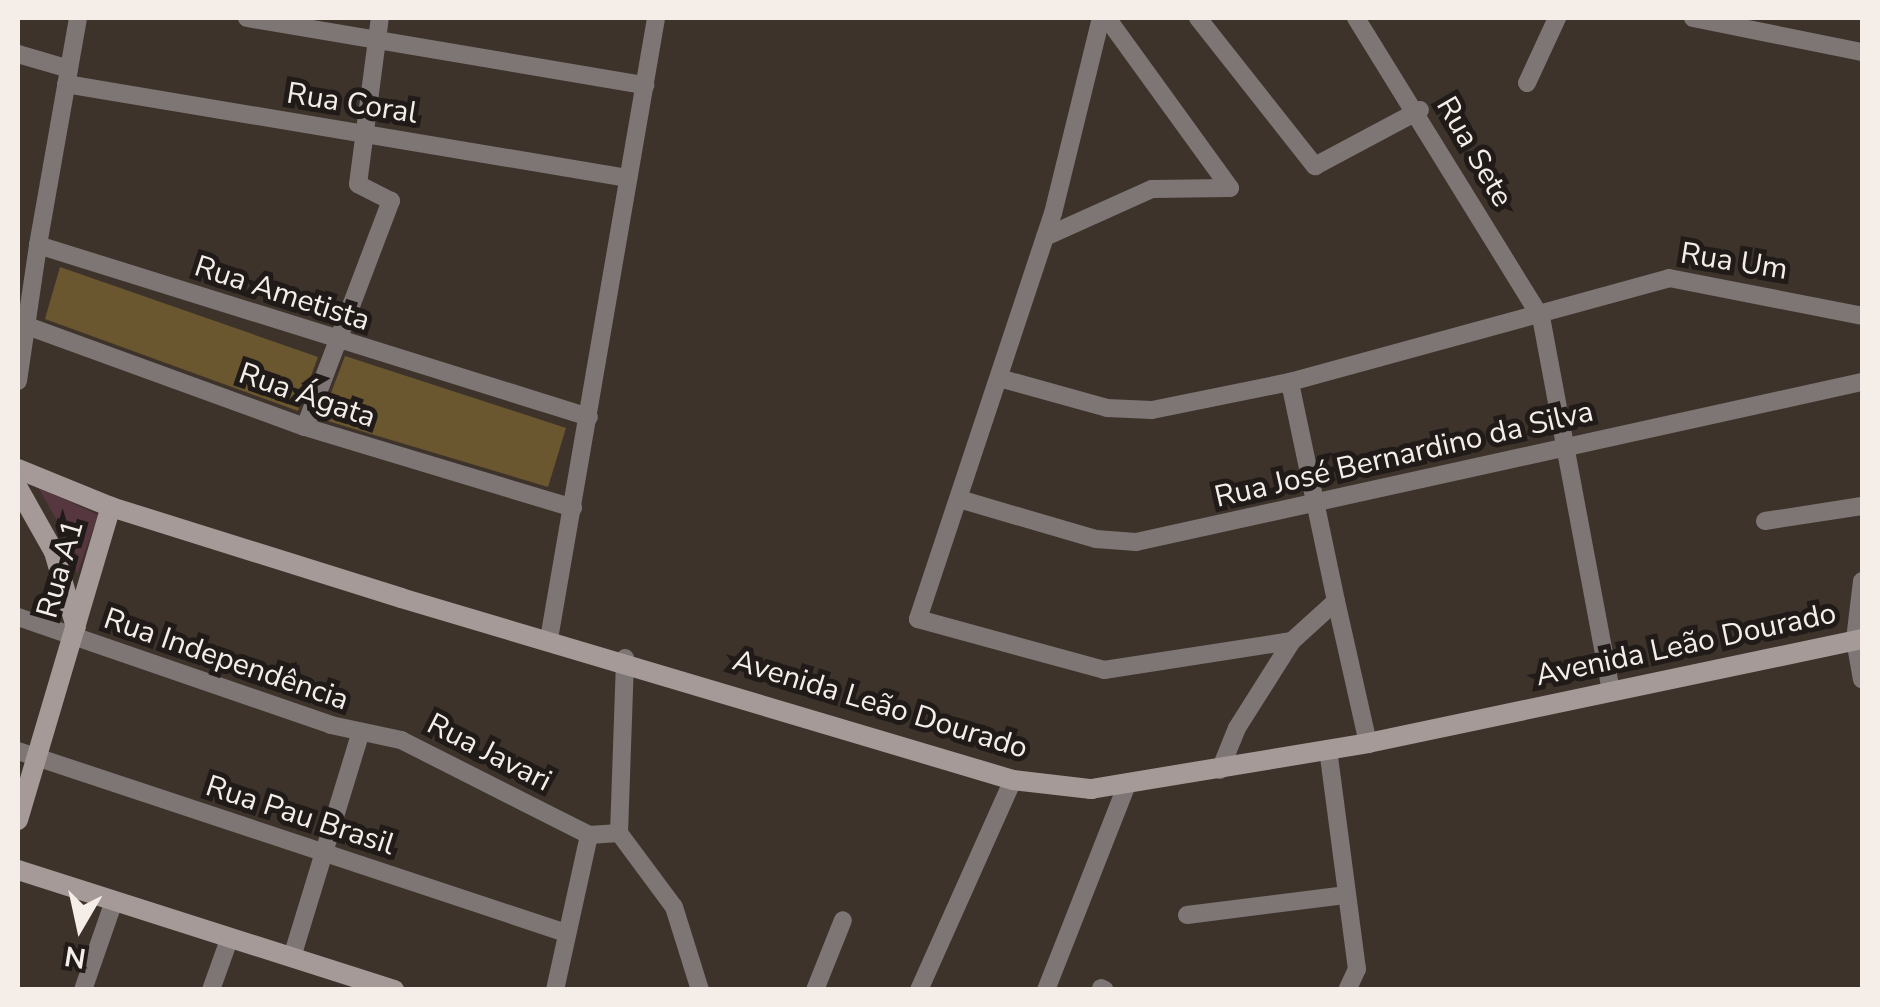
<!DOCTYPE html>
<html>
<head>
<meta charset="utf-8">
<style>
	body { margin:0 }
	#map { position:relative; width:1880px; height:1007px; overflow:hidden; background:#3d332b; font-family:"Nunito Sans",sans-serif }
	div>[style] { position:absolute }
	[style*='--x'] { left:calc(var(--x)*1px); top:calc(var(--y)*1px); width:calc(var(--w)*1px); rotate:calc(var(--a)*1deg) }
	.green>* { inset:0; background:#57373f }
	.building>* { inset:0; background:#6b572f }
	.street>* { height:18px; margin:-9px; padding:0 9px; transform-origin:9px; border-radius:9px; background:#7d7675 }
	.secondary>* { height:20px; margin:-10px; padding:0 10px; transform-origin:10px; border-radius:10px; background:#a59a98 }
	span { translate:-50% -50%; white-space:nowrap; text-align:center; line-height:1.15; -webkit-text-stroke:10px #201b18; paint-order:stroke }
	.street-label { font-size:30px; color:#f4ede8 }
	.frame { position:absolute; inset:0; border:20px solid #f4ede8; pointer-events:none }
	.north { position:absolute; left:30px; top:877px; width:100px; height:100px; -webkit-text-stroke:8px #201b18; paint-order:stroke; rotate:189deg; font-size:28px; font-weight:700; line-height:40px; text-align:center; color:#f4ede8 }
	.north::after { content:''; display:block; margin:auto; width:35px; height:45px; background:#f4ede8; clip-path:polygon(50% 0,100% 100%,50% 72%,0 100%) }
</style>
</head>
<body>
<div id="map">
	<div class="green">
		<i style="clip-path:polygon(38px 487px,98px 515px,77px 574px,65px 535px)"></i>
	</div>
	<div class="building">
		<i style="clip-path:polygon(60px 267px,318px 357px,298px 411px,45px 319px)"></i>
		<i style="clip-path:polygon(345px 356px,566px 428px,548px 487px,321px 419px)"></i>
	</div>
	<div class="street">
		<i style="--x:247;--y:18;--w:404;--a:9.6"></i>
		<i style="--x:1101;--y:18;--w:201;--a:103.8"></i>
		<i style="--x:1053;--y:213;--w:428;--a:108.4"></i>
		<i style="--x:918;--y:619;--w:193;--a:15.3"></i>
		<i style="--x:1104;--y:670;--w:190;--a:-8.8"></i>
		<i style="--x:1292;--y:641;--w:59;--a:-42.3"></i>
		<i style="--x:1336;--y:601;--w:224;--a:-101.9"></i>
		<i style="--x:1198;--y:18;--w:189;--a:51.7"></i>
		<i style="--x:1315;--y:166;--w:119;--a:-28.1"></i>
		<i style="--x:1356;--y:18;--w:352;--a:58.3"></i>
		<i style="--x:1541;--y:317;--w:380;--a:79.4"></i>
		<i style="--x:1693;--y:18;--w:172;--a:11.4"></i>
		<i style="--x:18;--y:54;--w:53;--a:16.4"></i>
		<i style="--x:1527;--y:83;--w:72;--a:-65.2"></i>
		<i style="--x:66;--y:84;--w:570;--a:9.5"></i>
		<i style="--x:1045;--y:237;--w:117;--a:-24.2"></i>
		<i style="--x:1152;--y:189;--w:78;--a:-0.7"></i>
		<i style="--x:1230;--y:188;--w:210;--a:-125.9"></i>
		<i style="--x:38;--y:245;--w:230;--a:-80"></i>
		<i style="--x:19;--y:323;--w:304;--a:20"></i>
		<i style="--x:305;--y:427;--w:280;--a:16.8"></i>
		<i style="--x:999;--y:378;--w:112;--a:15.5"></i>
		<i style="--x:1107;--y:408;--w:45;--a:2.5"></i>
		<i style="--x:1152;--y:410;--w:141;--a:-11.5"></i>
		<i style="--x:1290;--y:382;--w:393;--a:-15.3"></i>
		<i style="--x:1669;--y:278;--w:197;--a:11.1"></i>
		<i style="--x:18;--y:381;--w:137;--a:-81.6"></i>
		<i style="--x:38;--y:245;--w:577;--a:17.34"></i>
		<i style="--x:305;--y:427;--w:242;--a:-69.2"></i>
		<i style="--x:391;--y:201;--w:37;--a:-153"></i>
		<i style="--x:358;--y:184;--w:167;--a:-82.5"></i>
		<i style="--x:959;--y:499;--w:143;--a:16.3"></i>
		<i style="--x:1096;--y:539;--w:40;--a:4.3"></i>
		<i style="--x:1136;--y:542;--w:743;--a:-12.43"></i>
		<i style="--x:1765;--y:521;--w:98;--a:-8.8"></i>
		<i style="--x:1862;--y:581;--w:59;--a:96.8"></i>
		<i style="--x:1855;--y:640;--w:40;--a:80"></i>
		<i style="--x:1336;--y:601;--w:146;--a:77.3"></i>
		<i style="--x:18;--y:617;--w:331;--a:19"></i>
		<i style="--x:331;--y:725;--w:72;--a:12.1"></i>
		<i style="--x:401;--y:740;--w:211;--a:26.8"></i>
		<i style="--x:549;--y:639;--w:630;--a:-80.22"></i>
		<i style="--x:1328;--y:749;--w:222;--a:82.5"></i>
		<i style="--x:1357;--y:969;--w:23;--a:115"></i>
		<i style="--x:18;--y:751;--w:577;--a:18.37"></i>
		<i style="--x:1220;--y:770;--w:45;--a:-68"></i>
		<i style="--x:1237;--y:728;--w:103;--a:-57.7"></i>
		<i style="--x:619;--y:833;--w:92;--a:53.4"></i>
		<i style="--x:674;--y:907;--w:87;--a:72.6"></i>
		<i style="--x:589;--y:835;--w:30;--a:-4"></i>
		<i style="--x:619;--y:833;--w:175;--a:-88"></i>
		<i style="--x:1187;--y:915;--w:159;--a:-7.2"></i>
		<i style="--x:292;--y:957;--w:233;--a:-73"></i>
		<i style="--x:1101;--y:988;--w:4;--a:27"></i>
		<i style="--x:83;--y:990;--w:94;--a:-70.8"></i>
		<i style="--x:211;--y:990;--w:56;--a:-70.3"></i>
		<i style="--x:555;--y:990;--w:159;--a:-77.6"></i>
		<i style="--x:815;--y:990;--w:75;--a:-68.2"></i>
		<i style="--x:919;--y:990;--w:230;--a:-65.9"></i>
		<i style="--x:1046;--y:990;--w:218;--a:-68.5"></i>
	</div>
	<div class="secondary">
		<i style="--x:18;--y:469;--w:100;--a:22.2"></i>
		<i style="--x:111;--y:507;--w:304;--a:17.4"></i>
		<i style="--x:401;--y:598;--w:638;--a:16.56"></i>
		<i style="--x:1013;--y:780;--w:79;--a:6.6"></i>
		<i style="--x:1091;--y:789;--w:281;--a:-9.4"></i>
		<i style="--x:1368;--y:743;--w:505;--a:-11.89"></i>
		<i style="--x:18;--y:488;--w:73;--a:60.6"></i>
		<i style="--x:54;--y:552;--w:78;--a:73.7"></i>
		<i style="--x:18;--y:820;--w:327;--a:-73.5"></i>
		<i style="--x:18;--y:870;--w:395;--a:17.7"></i>
	</div>
	<div class="street-label">
		<span style="left:352px;top:104px;rotate:9deg">Rua Coral</span>
		<span style="left:1474px;top:152px;rotate:60deg">Rua Sete</span>
		<span style="left:1734px;top:262px;rotate:9deg">Rua Um</span>
		<span style="left:282px;top:294px;rotate:18deg">Rua Ametista</span>
		<span style="left:307px;top:396px;rotate:19deg">Rua Ágata</span>
		<span style="left:1404px;top:455px;rotate:-13deg">Rua José Bernardino da Silva</span>
		<span style="left:61px;top:569px;rotate:-74deg">Rua A1</span>
		<span style="left:1686px;top:645px;rotate:-12deg">Avenida Leão Dourado</span>
		<span style="left:226px;top:660px;rotate:19deg">Rua Independência</span>
		<span style="left:880px;top:705px;rotate:17deg">Avenida Leão Dourado</span>
		<span style="left:489px;top:753px;rotate:27deg">Rua Javari</span>
		<span style="left:300px;top:816px;rotate:18deg">Rua Pau Brasil</span>
	</div>
	<div class="frame"></div>
	<div class="north">N</div>
</div>
</body>
</html>
